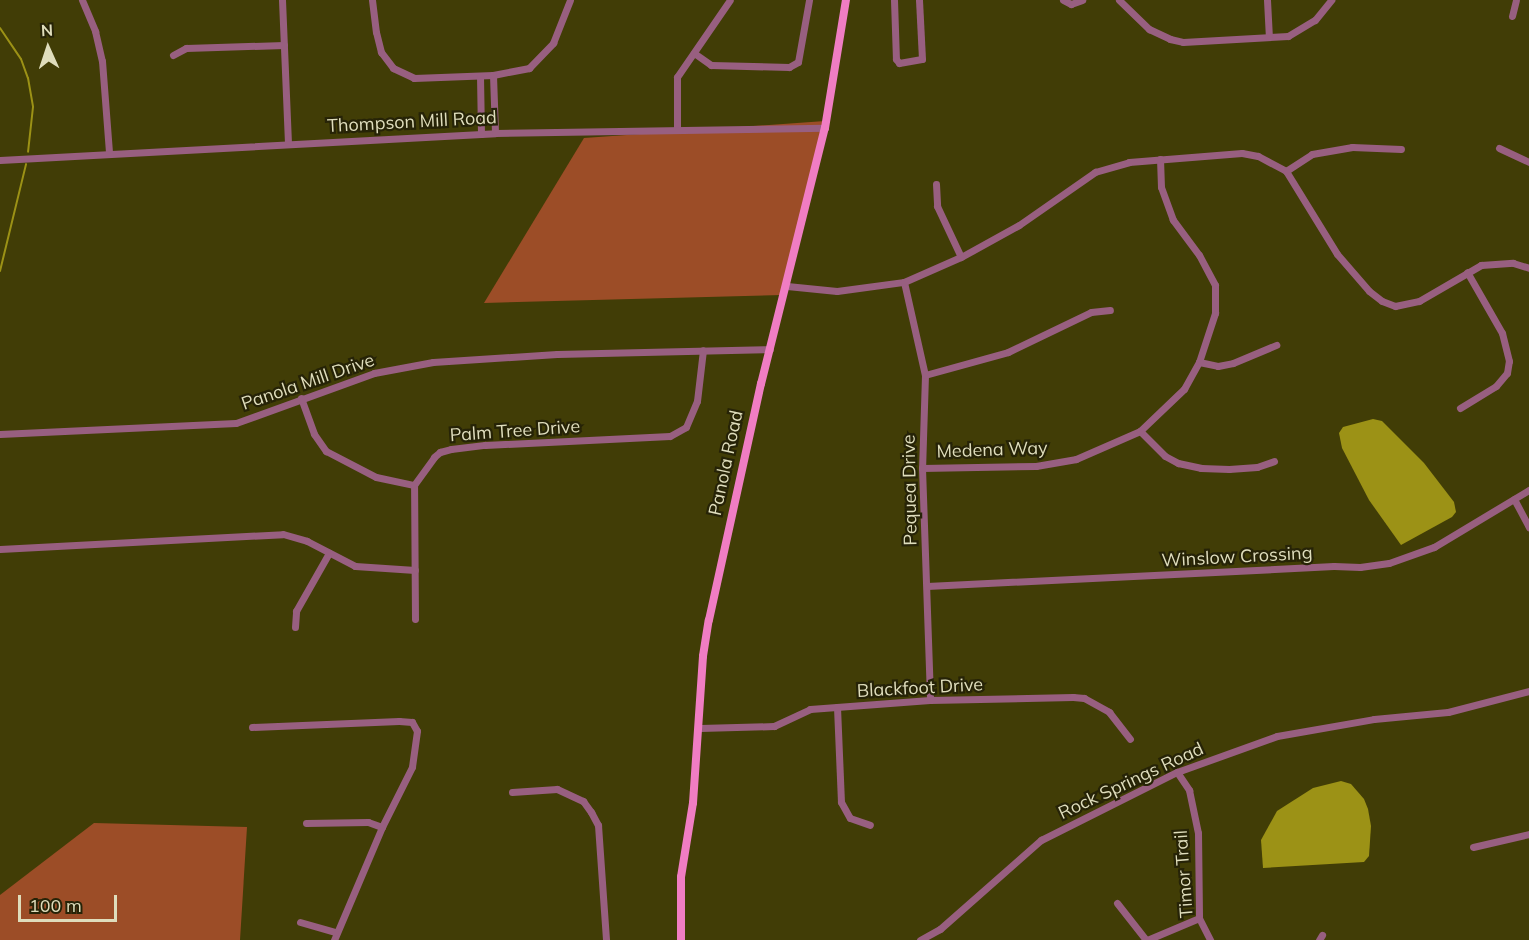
<!DOCTYPE html>
<html>
<head>
<meta charset="utf-8">
<style>
	body { margin:0 }
	#map { position:relative; width:1529px; height:940px; overflow:hidden; background:#413d06; font-family:Mulish,sans-serif }
	div>[style] { position:absolute }
	[style*='--x'] { left:calc(var(--x)*1px); top:calc(var(--y)*1px); width:calc(var(--w)*1px); rotate:calc(var(--a)*1deg) }
	.green>* { inset:0; background:#9c4d27 }
	.water>* { inset:0; background:#9c9216 }
	.stream>* { height:2px; margin:-1px; padding:0 1px; transform-origin:1px; border-radius:1px; background:#9c9216 }
	.minor>* { height:7px; margin:-3.5px; padding:0 3.5px; transform-origin:3.5px; border-radius:3.5px; background:#985f80 }
	.major>* { height:8px; margin:-4px; padding:0 4px; transform-origin:4px; border-radius:4px; background:#f07dc3 }
	span { translate:-50% -50%; white-space:nowrap; text-align:center; line-height:1.15; -webkit-text-stroke:4.5px #262307; paint-order:stroke }
	.street-label { font-size:18px; color:#dfddbc }
	.north { position:absolute; left:18px; top:18px; width:60px; height:60px; -webkit-text-stroke:4px #262307; paint-order:stroke; rotate:357deg; font-size:16px; font-weight:700; line-height:24px; text-align:center; color:#dfddbc }
	.north::after { content:''; display:block; margin:auto; width:21px; height:27px; background:#dfddbc; clip-path:polygon(50% 0,100% 100%,50% 72%,0 100%) }
	.scale { position:absolute; left:18px; top:895px; width:99px; height:27px; box-sizing:border-box; border:3px solid #dfddbc; border-top:0; padding-left:8px; font-size:18px; line-height:21px; white-space:nowrap; color:#dfddbc; -webkit-text-stroke:4px #262307; paint-order:stroke }
</style>
</head>
<body>
<div id="map">
	<div class="green">
		<i style="clip-path:polygon(825px 121px,782px 295px,484px 303px,584px 138px)"></i>
		<i style="clip-path:polygon(94px 823px,247px 827px,240px 940px,0 940px,0 895px)"></i>
	</div>
	<div class="water">
		<i style="clip-path:polygon(1373px 419px,1382px 421px,1424px 463px,1454px 502px,1456px 512px,1452px 517px,1401px 545px,1369px 500px,1342px 448px,1339px 433px,1343px 427px)"></i>
		<i style="clip-path:polygon(1341px 781px,1351px 784px,1364px 799px,1368px 809px,1371px 826px,1369px 856px,1364px 862px,1263px 868px,1261px 840px,1277px 811px,1313px 788px)"></i>
	</div>
	<div class="stream">
		<i style="--x:0;--y:28;--w:37;--a:56"></i>
		<i style="--x:21;--y:59;--w:20;--a:70"></i>
		<i style="--x:28;--y:78;--w:29;--a:80"></i>
		<i style="--x:33;--y:107;--w:45;--a:96.3"></i>
		<i style="--x:0;--y:271;--w:110;--a:-76.3"></i>
	</div>
	<div class="minor">
		<i style="--x:82;--y:0;--w:34;--a:67"></i>
		<i style="--x:95;--y:31;--w:31;--a:77"></i>
		<i style="--x:102;--y:61;--w:91;--a:85.6"></i>
		<i style="--x:282;--y:0;--w:143;--a:87.6"></i>
		<i style="--x:372;--y:0;--w:32;--a:83"></i>
		<i style="--x:376;--y:32;--w:21;--a:76"></i>
		<i style="--x:381;--y:52;--w:20;--a:53"></i>
		<i style="--x:393;--y:68;--w:23;--a:25"></i>
		<i style="--x:414;--y:78;--w:79;--a:-2.2"></i>
		<i style="--x:493;--y:75;--w:37;--a:-11"></i>
		<i style="--x:529;--y:68;--w:35;--a:-46"></i>
		<i style="--x:553;--y:43;--w:46;--a:-68.4"></i>
		<i style="--x:894;--y:0;--w:59;--a:88.1"></i>
		<i style="--x:896;--y:59;--w:5;--a:53"></i>
		<i style="--x:899;--y:63;--w:23;--a:-10"></i>
		<i style="--x:922;--y:59;--w:59;--a:-92.9"></i>
		<i style="--x:1063;--y:0;--w:9;--a:27"></i>
		<i style="--x:1071;--y:4;--w:12;--a:-20"></i>
		<i style="--x:1119;--y:0;--w:42;--a:44"></i>
		<i style="--x:1149;--y:29;--w:23;--a:25"></i>
		<i style="--x:1170;--y:39;--w:13;--a:13"></i>
		<i style="--x:1183;--y:42;--w:105;--a:-3.3"></i>
		<i style="--x:1288;--y:36;--w:31;--a:-31"></i>
		<i style="--x:1315;--y:20;--w:26;--a:-51"></i>
		<i style="--x:1267;--y:0;--w:37;--a:87"></i>
		<i style="--x:1512;--y:16;--w:16;--a:-76"></i>
		<i style="--x:694;--y:53;--w:21;--a:35"></i>
		<i style="--x:711;--y:65;--w:78;--a:1.5"></i>
		<i style="--x:789;--y:67;--w:10;--a:-29"></i>
		<i style="--x:798;--y:62;--w:63;--a:-79.9"></i>
		<i style="--x:173;--y:55;--w:15;--a:-28"></i>
		<i style="--x:186;--y:48;--w:98;--a:-1.8"></i>
		<i style="--x:493;--y:75;--w:58;--a:88"></i>
		<i style="--x:480;--y:76;--w:58;--a:89"></i>
		<i style="--x:677;--y:128;--w:51;--a:-90"></i>
		<i style="--x:677;--y:77;--w:93;--a:-55.5"></i>
		<i style="--x:1499;--y:148;--w:33;--a:25"></i>
		<i style="--x:0;--y:160;--w:496;--a:-3.1"></i>
		<i style="--x:495;--y:133;--w:330;--a:-0.9"></i>
		<i style="--x:1286;--y:171;--w:31;--a:-33"></i>
		<i style="--x:1312;--y:154;--w:41;--a:-9.9"></i>
		<i style="--x:1352;--y:147;--w:49;--a:2.3"></i>
		<i style="--x:936;--y:184;--w:22;--a:87"></i>
		<i style="--x:937;--y:206;--w:56;--a:64.8"></i>
		<i style="--x:904;--y:282;--w:95;--a:77.3"></i>
		<i style="--x:925;--y:375;--w:93;--a:91.8"></i>
		<i style="--x:922;--y:468;--w:232;--a:88"></i>
		<i style="--x:787;--y:286;--w:50;--a:5.7"></i>
		<i style="--x:837;--y:291;--w:68;--a:-7.7"></i>
		<i style="--x:904;--y:282;--w:62;--a:-23.7"></i>
		<i style="--x:961;--y:257;--w:66;--a:-28.9"></i>
		<i style="--x:1019;--y:225;--w:93;--a:-34.9"></i>
		<i style="--x:1095;--y:172;--w:35;--a:-16"></i>
		<i style="--x:1129;--y:162;--w:113;--a:-4.6"></i>
		<i style="--x:1242;--y:153;--w:16;--a:11"></i>
		<i style="--x:1258;--y:156;--w:32;--a:28"></i>
		<i style="--x:1286;--y:171;--w:97;--a:58.4"></i>
		<i style="--x:1337;--y:254;--w:49;--a:49.1"></i>
		<i style="--x:1369;--y:291;--w:16;--a:38"></i>
		<i style="--x:1382;--y:301;--w:14;--a:21"></i>
		<i style="--x:1395;--y:306;--w:25;--a:-12"></i>
		<i style="--x:1419;--y:301;--w:72;--a:-30.1"></i>
		<i style="--x:1481;--y:265;--w:32;--a:-4"></i>
		<i style="--x:1513;--y:263;--w:17;--a:17"></i>
		<i style="--x:1199;--y:362;--w:19;--a:12"></i>
		<i style="--x:1218;--y:366;--w:15;--a:-11"></i>
		<i style="--x:1233;--y:363;--w:47;--a:-22.7"></i>
		<i style="--x:925;--y:375;--w:86;--a:-15.5"></i>
		<i style="--x:1008;--y:352;--w:92;--a:-25.7"></i>
		<i style="--x:1091;--y:312;--w:19;--a:-6"></i>
		<i style="--x:301;--y:398;--w:38;--a:70"></i>
		<i style="--x:314;--y:434;--w:21;--a:55"></i>
		<i style="--x:326;--y:451;--w:56;--a:27.5"></i>
		<i style="--x:376;--y:477;--w:39;--a:12"></i>
		<i style="--x:1460;--y:408;--w:42;--a:-31.4"></i>
		<i style="--x:1496;--y:386;--w:17;--a:-50"></i>
		<i style="--x:1507;--y:373;--w:12;--a:-81"></i>
		<i style="--x:1509;--y:361;--w:29;--a:-104"></i>
		<i style="--x:1502;--y:333;--w:70;--a:-119.8"></i>
		<i style="--x:1140;--y:431;--w:35;--a:45"></i>
		<i style="--x:1165;--y:456;--w:15;--a:28"></i>
		<i style="--x:1178;--y:463;--w:24;--a:12"></i>
		<i style="--x:1201;--y:468;--w:28;--a:2"></i>
		<i style="--x:1229;--y:469;--w:28;--a:-4"></i>
		<i style="--x:1257;--y:467;--w:18;--a:-19"></i>
		<i style="--x:0;--y:434;--w:236;--a:-2.7"></i>
		<i style="--x:236;--y:423;--w:147;--a:-19.9"></i>
		<i style="--x:374;--y:373;--w:60;--a:-10.6"></i>
		<i style="--x:433;--y:362;--w:124;--a:-3.7"></i>
		<i style="--x:557;--y:354;--w:213;--a:-1.3"></i>
		<i style="--x:922;--y:468;--w:114;--a:-1"></i>
		<i style="--x:1036;--y:466;--w:41;--a:-9.9"></i>
		<i style="--x:1076;--y:459;--w:70;--a:-23.6"></i>
		<i style="--x:1140;--y:431;--w:61;--a:-43.7"></i>
		<i style="--x:1184;--y:389;--w:31;--a:-61"></i>
		<i style="--x:1199;--y:362;--w:52;--a:-71.9"></i>
		<i style="--x:1215;--y:313;--w:28;--a:-90"></i>
		<i style="--x:1215;--y:285;--w:34;--a:-118"></i>
		<i style="--x:1199;--y:255;--w:44;--a:-126.6"></i>
		<i style="--x:1173;--y:220;--w:35;--a:-110"></i>
		<i style="--x:1161;--y:187;--w:28;--a:-92"></i>
		<i style="--x:1514;--y:499;--w:32;--a:62"></i>
		<i style="--x:0;--y:549;--w:283;--a:-3"></i>
		<i style="--x:283;--y:534;--w:25;--a:16"></i>
		<i style="--x:307;--y:541;--w:54;--a:27.5"></i>
		<i style="--x:355;--y:566;--w:60;--a:3.8"></i>
		<i style="--x:927;--y:586;--w:407;--a:-2.8"></i>
		<i style="--x:1334;--y:566;--w:26;--a:2"></i>
		<i style="--x:1360;--y:567;--w:29;--a:-8"></i>
		<i style="--x:1389;--y:563;--w:48;--a:-19.6"></i>
		<i style="--x:1434;--y:547;--w:111;--a:-31"></i>
		<i style="--x:415;--y:619;--w:134;--a:-90.4"></i>
		<i style="--x:414;--y:485;--w:34;--a:-54"></i>
		<i style="--x:434;--y:457;--w:8;--a:-40"></i>
		<i style="--x:440;--y:452;--w:11;--a:-15"></i>
		<i style="--x:451;--y:449;--w:34;--a:-7"></i>
		<i style="--x:485;--y:445;--w:185;--a:-2.8"></i>
		<i style="--x:670;--y:436;--w:18;--a:-29"></i>
		<i style="--x:686;--y:427;--w:28;--a:-67"></i>
		<i style="--x:697;--y:401;--w:51;--a:-83.3"></i>
		<i style="--x:295;--y:627;--w:16;--a:-86"></i>
		<i style="--x:296;--y:611;--w:67;--a:-60.4"></i>
		<i style="--x:837;--y:707;--w:95;--a:87.6"></i>
		<i style="--x:841;--y:802;--w:18;--a:61"></i>
		<i style="--x:850;--y:818;--w:21;--a:19"></i>
		<i style="--x:252;--y:727;--w:147;--a:-2.3"></i>
		<i style="--x:399;--y:721;--w:13;--a:4"></i>
		<i style="--x:412;--y:722;--w:10;--a:61"></i>
		<i style="--x:417;--y:731;--w:36;--a:98"></i>
		<i style="--x:412;--y:767;--w:67;--a:116.6"></i>
		<i style="--x:382;--y:827;--w:123;--a:113"></i>
		<i style="--x:700;--y:728;--w:74;--a:-1.5"></i>
		<i style="--x:774;--y:726;--w:40;--a:-25"></i>
		<i style="--x:810;--y:709;--w:120;--a:-4.3"></i>
		<i style="--x:930;--y:700;--w:143;--a:-1.2"></i>
		<i style="--x:1073;--y:697;--w:11;--a:5"></i>
		<i style="--x:1084;--y:698;--w:29;--a:29"></i>
		<i style="--x:1109;--y:712;--w:34;--a:52"></i>
		<i style="--x:1177;--y:772;--w:22;--a:56"></i>
		<i style="--x:1189;--y:790;--w:44;--a:78.2"></i>
		<i style="--x:1198;--y:833;--w:85;--a:89.3"></i>
		<i style="--x:1199;--y:918;--w:25;--a:63"></i>
		<i style="--x:512;--y:792;--w:45;--a:-3.8"></i>
		<i style="--x:557;--y:789;--w:29;--a:25"></i>
		<i style="--x:583;--y:801;--w:14;--a:54"></i>
		<i style="--x:591;--y:812;--w:15;--a:62"></i>
		<i style="--x:598;--y:825;--w:115;--a:86"></i>
		<i style="--x:306;--y:823;--w:62;--a:-0.9"></i>
		<i style="--x:368;--y:822;--w:15;--a:20"></i>
		<i style="--x:1473;--y:847;--w:57;--a:-13.1"></i>
		<i style="--x:1117;--y:903;--w:47;--a:51.9"></i>
		<i style="--x:300;--y:922;--w:36;--a:16"></i>
		<i style="--x:920;--y:940;--w:23;--a:-29"></i>
		<i style="--x:940;--y:929;--w:135;--a:-41.4"></i>
		<i style="--x:1041;--y:840;--w:152;--a:-26.6"></i>
		<i style="--x:1177;--y:772;--w:106;--a:-19.8"></i>
		<i style="--x:1277;--y:736;--w:98;--a:-9.9"></i>
		<i style="--x:1374;--y:719;--w:74;--a:-5.4"></i>
		<i style="--x:1448;--y:712;--w:84;--a:-14.5"></i>
		<i style="--x:1147;--y:940;--w:56;--a:-22.9"></i>
		<i style="--x:1319;--y:940;--w:6;--a:-59"></i>
	</div>
	<div class="major">
		<i style="--x:681;--y:940;--w:63;--a:-90"></i>
		<i style="--x:681;--y:877;--w:75;--a:-80.8"></i>
		<i style="--x:693;--y:803;--w:147;--a:-86.1"></i>
		<i style="--x:703;--y:656;--w:36;--a:-81"></i>
		<i style="--x:709;--y:620;--w:242;--a:-77.6"></i>
		<i style="--x:761;--y:384;--w:264;--a:-76"></i>
		<i style="--x:825;--y:128;--w:130;--a:-80.7"></i>
	</div>
	<div class="street-label">
		<span style="left:412px;top:122px;rotate:-3deg">Thompson Mill Road</span>
		<span style="left:308px;top:382px;rotate:-19deg">Panola Mill Drive</span>
		<span style="left:515px;top:431px;rotate:-4deg">Palm Tree Drive</span>
		<span style="left:992px;top:450px;rotate:-2deg">Medena Way</span>
		<span style="left:726px;top:463px;rotate:-78deg">Panola Road</span>
		<span style="left:910px;top:490px;rotate:-91deg">Pequea Drive</span>
		<span style="left:1237px;top:557px;rotate:-3deg">Winslow Crossing</span>
		<span style="left:920px;top:688px;rotate:-3deg">Blackfoot Drive</span>
		<span style="left:1131px;top:781px;rotate:-25deg">Rock Springs Road</span>
		<span style="left:1184px;top:874px;rotate:-94deg">Timor Trail</span>
	</div>
	<div class="north">N</div>
	<div class="scale">100 m</div>
</div>
</body>
</html>
